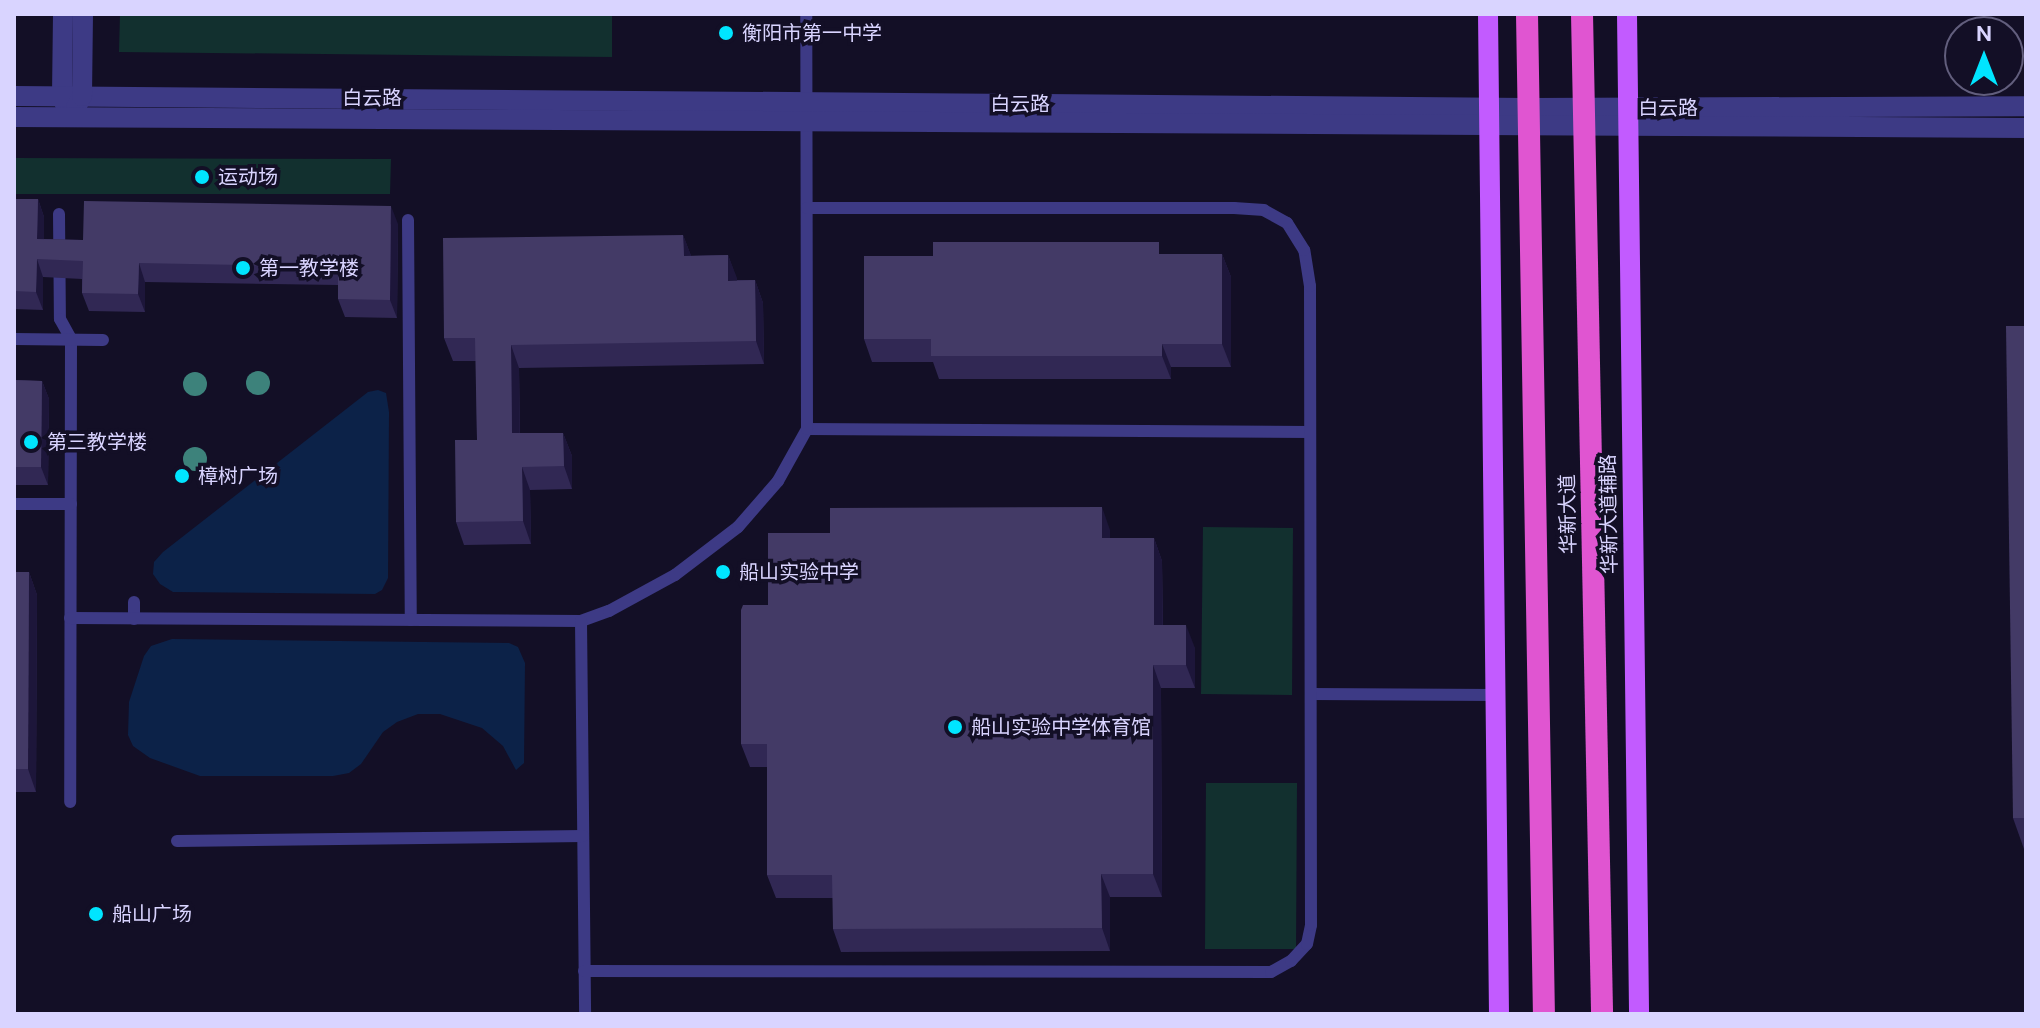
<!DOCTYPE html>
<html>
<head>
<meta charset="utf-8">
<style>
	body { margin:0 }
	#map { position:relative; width:2040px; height:1028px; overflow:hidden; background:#130f26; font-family:"DM Sans","Noto Sans SC",sans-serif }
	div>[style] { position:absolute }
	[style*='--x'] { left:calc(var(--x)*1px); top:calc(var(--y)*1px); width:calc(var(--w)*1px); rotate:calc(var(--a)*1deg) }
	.green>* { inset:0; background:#12302f }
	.water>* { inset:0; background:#0c2248 }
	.service>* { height:12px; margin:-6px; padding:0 6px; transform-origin:6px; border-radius:6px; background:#3d3a85 }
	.tertiary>* { height:20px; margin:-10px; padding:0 10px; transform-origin:10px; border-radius:10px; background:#3d3a85 }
	.primary>* { height:20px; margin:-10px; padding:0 10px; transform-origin:10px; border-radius:10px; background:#c25bff }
	.trunk>* { height:22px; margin:-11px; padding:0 11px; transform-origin:11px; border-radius:11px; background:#e055d1 }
	.trees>* { width:24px; height:24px; margin:-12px; border-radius:50%; background:#3d827b }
	.wall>* { inset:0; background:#312854 }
	.shaded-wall>* { inset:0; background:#1d163a }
	.building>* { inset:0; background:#433a66 }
	.dots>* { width:22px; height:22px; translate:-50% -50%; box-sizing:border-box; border:4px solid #130f26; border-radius:50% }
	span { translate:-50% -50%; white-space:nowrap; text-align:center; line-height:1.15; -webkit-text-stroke:7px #130f26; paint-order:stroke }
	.poi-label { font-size:20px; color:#d9d4ff }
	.left { translate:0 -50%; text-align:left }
	.street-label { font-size:20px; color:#d9d4ff }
	.frame { position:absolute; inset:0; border:16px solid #d9d4ff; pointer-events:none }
	.north { position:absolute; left:1944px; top:16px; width:80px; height:80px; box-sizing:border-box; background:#130f26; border:2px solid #625e7d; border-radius:50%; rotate:0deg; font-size:22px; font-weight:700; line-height:32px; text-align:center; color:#d9d4ff }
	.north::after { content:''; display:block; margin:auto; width:28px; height:36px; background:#00e5ff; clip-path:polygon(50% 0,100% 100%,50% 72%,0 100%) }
</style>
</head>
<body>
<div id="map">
	<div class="green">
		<i style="clip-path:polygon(120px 14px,612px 14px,612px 57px,119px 52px)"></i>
		<i style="clip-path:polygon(14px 158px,391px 159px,390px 194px,14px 194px)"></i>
		<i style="clip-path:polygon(1203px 527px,1293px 528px,1292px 695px,1201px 694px)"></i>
		<i style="clip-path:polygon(1206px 783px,1297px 783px,1296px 949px,1205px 949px)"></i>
	</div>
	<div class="water">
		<i style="clip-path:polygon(378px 390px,386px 393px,389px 412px,388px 578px,382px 590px,375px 594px,173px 592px,160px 584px,153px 574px,154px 562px,163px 552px,368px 392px)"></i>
		<i style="clip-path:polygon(172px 639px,509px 643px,518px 647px,525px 663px,524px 763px,516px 770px,503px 746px,482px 728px,440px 714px,418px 714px,397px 722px,383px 732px,361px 764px,349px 773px,333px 776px,200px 776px,150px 758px,133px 746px,128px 735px,129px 702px,144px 656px,151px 646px)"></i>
	</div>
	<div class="service">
		<i style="--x:59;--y:214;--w:105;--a:89.5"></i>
		<i style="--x:60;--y:319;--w:23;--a:61"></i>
		<i style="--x:71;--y:339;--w:463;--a:90.1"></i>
		<i style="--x:408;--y:220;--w:400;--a:89.6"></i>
		<i style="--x:14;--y:339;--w:89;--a:0.6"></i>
		<i style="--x:807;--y:429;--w:503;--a:0.34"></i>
		<i style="--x:14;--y:504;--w:57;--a:0"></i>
		<i style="--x:134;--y:602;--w:17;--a:90"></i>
		<i style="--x:70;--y:618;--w:511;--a:0.34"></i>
		<i style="--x:581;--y:621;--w:30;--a:-20"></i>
		<i style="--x:609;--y:611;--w:75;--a:-28.6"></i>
		<i style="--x:675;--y:575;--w:79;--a:-37.3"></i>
		<i style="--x:738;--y:527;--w:61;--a:-49"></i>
		<i style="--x:778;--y:481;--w:60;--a:-60.9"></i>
		<i style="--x:807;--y:429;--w:415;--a:-90.1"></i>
		<i style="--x:581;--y:621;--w:393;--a:89.4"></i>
		<i style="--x:1311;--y:694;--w:185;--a:0.3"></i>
		<i style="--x:177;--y:841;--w:406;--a:-0.7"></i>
		<i style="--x:584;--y:971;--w:687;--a:0.08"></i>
		<i style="--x:1271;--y:972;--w:23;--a:-29"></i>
		<i style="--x:1291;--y:961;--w:23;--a:-47"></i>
		<i style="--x:1307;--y:944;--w:19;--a:-78"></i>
		<i style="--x:1311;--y:925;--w:639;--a:-90.09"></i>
		<i style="--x:1310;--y:286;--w:36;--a:-99"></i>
		<i style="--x:1304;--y:250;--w:32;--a:-122"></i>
		<i style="--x:1287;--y:223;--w:26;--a:-151"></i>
		<i style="--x:1264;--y:210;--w:30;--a:-176"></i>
		<i style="--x:1234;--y:208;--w:427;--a:180"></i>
	</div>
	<div class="tertiary">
		<i style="--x:63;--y:14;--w:82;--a:90.7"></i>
		<i style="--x:62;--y:96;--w:12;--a:70"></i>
		<i style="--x:14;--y:96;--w:1514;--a:0.45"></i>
		<i style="--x:1528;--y:108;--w:498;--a:-0.2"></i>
		<i style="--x:76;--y:107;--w:13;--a:-61"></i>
		<i style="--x:82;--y:96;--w:82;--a:-89.3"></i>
		<i style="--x:14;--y:117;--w:2012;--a:0.31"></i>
	</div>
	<div class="primary">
		<i style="--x:1488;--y:14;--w:1000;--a:89.37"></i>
		<i style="--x:1627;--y:14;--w:1000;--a:89.31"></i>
	</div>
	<div class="trunk">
		<i style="--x:1527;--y:14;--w:1000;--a:89.03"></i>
		<i style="--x:1582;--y:14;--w:1000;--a:88.85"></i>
	</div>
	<div class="trees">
		<i style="left:258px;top:383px"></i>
		<i style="left:195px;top:384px"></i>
		<i style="left:195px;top:459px"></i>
	</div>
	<div class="wall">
		<i style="clip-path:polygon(14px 199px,38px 199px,44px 217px,44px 239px,83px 240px,398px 224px,397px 318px,345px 317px,338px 299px,338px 285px,145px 282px,145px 312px,89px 311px,82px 293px,82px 279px,43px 277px,43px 310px,14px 309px)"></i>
		<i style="clip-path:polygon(683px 235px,691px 256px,728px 255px,737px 280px,755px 280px,763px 303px,764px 364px,519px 368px,520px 433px,563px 433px,572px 456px,572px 489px,530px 490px,531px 544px,464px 545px,456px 522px,477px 440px,476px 361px,453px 361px,444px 338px)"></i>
		<i style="clip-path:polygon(1163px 254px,1222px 254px,1231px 277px,1231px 367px,1171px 367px,1171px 379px,939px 379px,933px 362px,872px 362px,864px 339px)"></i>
		<i style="clip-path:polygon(2026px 326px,2026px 849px,2024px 849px,2013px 818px)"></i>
		<i style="clip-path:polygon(14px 380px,42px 381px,49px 399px,48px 485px,14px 485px)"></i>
		<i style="clip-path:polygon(1110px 530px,1110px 538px,1154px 538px,1162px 561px,1163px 625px,1195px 648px,1195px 688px,1161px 688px,1162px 897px,1110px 897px,1110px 951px,841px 952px,833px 929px,833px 898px,776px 898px,767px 875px,767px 767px,750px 767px,741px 744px,768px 605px)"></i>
		<i style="clip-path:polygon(14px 572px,29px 572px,37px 595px,36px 792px,14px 792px)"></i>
	</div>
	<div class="shaded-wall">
		<i style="clip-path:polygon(38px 199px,44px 217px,44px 257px,37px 239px)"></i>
		<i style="clip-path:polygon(391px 206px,398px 224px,397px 318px,390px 300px)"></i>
		<i style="clip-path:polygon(683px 235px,692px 258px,684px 256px)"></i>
		<i style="clip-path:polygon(1222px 254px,1231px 277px,1231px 367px,1222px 344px)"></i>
		<i style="clip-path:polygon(728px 255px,737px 278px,737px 304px,728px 281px)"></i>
		<i style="clip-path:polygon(37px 259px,43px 277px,43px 310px,36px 292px)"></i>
		<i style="clip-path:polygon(139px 263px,145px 282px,145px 312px,138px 294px)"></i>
		<i style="clip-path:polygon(755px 280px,763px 303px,764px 364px,756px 341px)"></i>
		<i style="clip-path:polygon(1162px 344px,1171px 367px,1171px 379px,1162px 356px)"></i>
		<i style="clip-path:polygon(511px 345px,519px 368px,520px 456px,512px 433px)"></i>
		<i style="clip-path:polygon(42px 381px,49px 399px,48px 485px,41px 467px)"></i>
		<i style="clip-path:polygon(563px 433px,572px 456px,572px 489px,564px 466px)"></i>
		<i style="clip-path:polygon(522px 467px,530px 490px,531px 544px,523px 521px)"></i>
		<i style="clip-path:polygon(1102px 507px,1110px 530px,1110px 561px,1102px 538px)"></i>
		<i style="clip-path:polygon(1154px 538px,1162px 561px,1163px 648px,1154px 625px)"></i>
		<i style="clip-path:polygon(29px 572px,37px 595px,36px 792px,28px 769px)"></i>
		<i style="clip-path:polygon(1186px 625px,1195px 648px,1195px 688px,1186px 665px)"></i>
		<i style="clip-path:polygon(1153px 665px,1161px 688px,1162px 897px,1153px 874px)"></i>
		<i style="clip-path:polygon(1101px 874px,1110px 897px,1110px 951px,1102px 928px)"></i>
	</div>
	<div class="building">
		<i style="clip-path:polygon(14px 199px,38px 199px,37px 239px,83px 240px,84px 201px,391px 206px,390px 300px,338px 299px,338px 267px,139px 263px,138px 294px,82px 293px,83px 261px,37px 259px,36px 292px,14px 291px)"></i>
		<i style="clip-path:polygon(683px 235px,684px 256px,728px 255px,728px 281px,755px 280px,756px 341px,511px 345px,512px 433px,563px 433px,564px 466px,522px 467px,523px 521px,456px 522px,455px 440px,477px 440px,475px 338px,444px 338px,443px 238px)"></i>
		<i style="clip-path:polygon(933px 242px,1159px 242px,1159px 254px,1222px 254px,1222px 344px,1162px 344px,1162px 356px,931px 356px,931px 339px,864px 339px,864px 256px,933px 256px)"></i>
		<i style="clip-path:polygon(2006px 326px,2026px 326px,2026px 818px,2013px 818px)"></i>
		<i style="clip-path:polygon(14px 380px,42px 381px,41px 467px,14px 467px)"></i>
		<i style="clip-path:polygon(1102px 507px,1102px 538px,1154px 538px,1154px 625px,1186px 625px,1186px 665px,1153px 665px,1153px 874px,1101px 874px,1102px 928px,833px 929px,832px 875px,767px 875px,767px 744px,741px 744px,741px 610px,743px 605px,768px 605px,768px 533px,830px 533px,830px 508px)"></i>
		<i style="clip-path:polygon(14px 572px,29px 572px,28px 769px,14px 769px)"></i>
	</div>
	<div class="dots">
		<i style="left:726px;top:33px;background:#00e5ff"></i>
		<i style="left:202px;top:177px;background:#00e5ff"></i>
		<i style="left:243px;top:268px;background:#00e5ff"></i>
		<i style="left:31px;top:442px;background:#00e5ff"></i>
		<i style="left:182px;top:476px;background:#00e5ff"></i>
		<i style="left:723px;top:572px;background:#00e5ff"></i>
		<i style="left:955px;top:727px;background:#00e5ff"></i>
		<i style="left:96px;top:914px;background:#00e5ff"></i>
	</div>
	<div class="poi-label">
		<span class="left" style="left:742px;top:33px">衡阳市第一中学</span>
		<span class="left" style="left:218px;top:177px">运动场</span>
		<span class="left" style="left:259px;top:268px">第一教学楼</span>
		<span class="left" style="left:47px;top:442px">第三教学楼</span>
		<span class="left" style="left:198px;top:476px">樟树广场</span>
		<span class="left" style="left:739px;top:572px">船山实验中学</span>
		<span class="left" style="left:971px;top:727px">船山实验中学体育馆</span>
		<span class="left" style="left:112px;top:914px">船山广场</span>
	</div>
	<div class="street-label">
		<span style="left:372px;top:98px">白云路</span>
		<span style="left:1020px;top:104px">白云路</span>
		<span style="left:1668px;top:108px">白云路</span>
		<span style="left:1568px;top:514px;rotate:-91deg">华新大道</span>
		<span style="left:1609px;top:514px;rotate:-91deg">华新大道辅路</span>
	</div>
	<div class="frame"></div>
	<div class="north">N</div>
</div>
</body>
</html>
